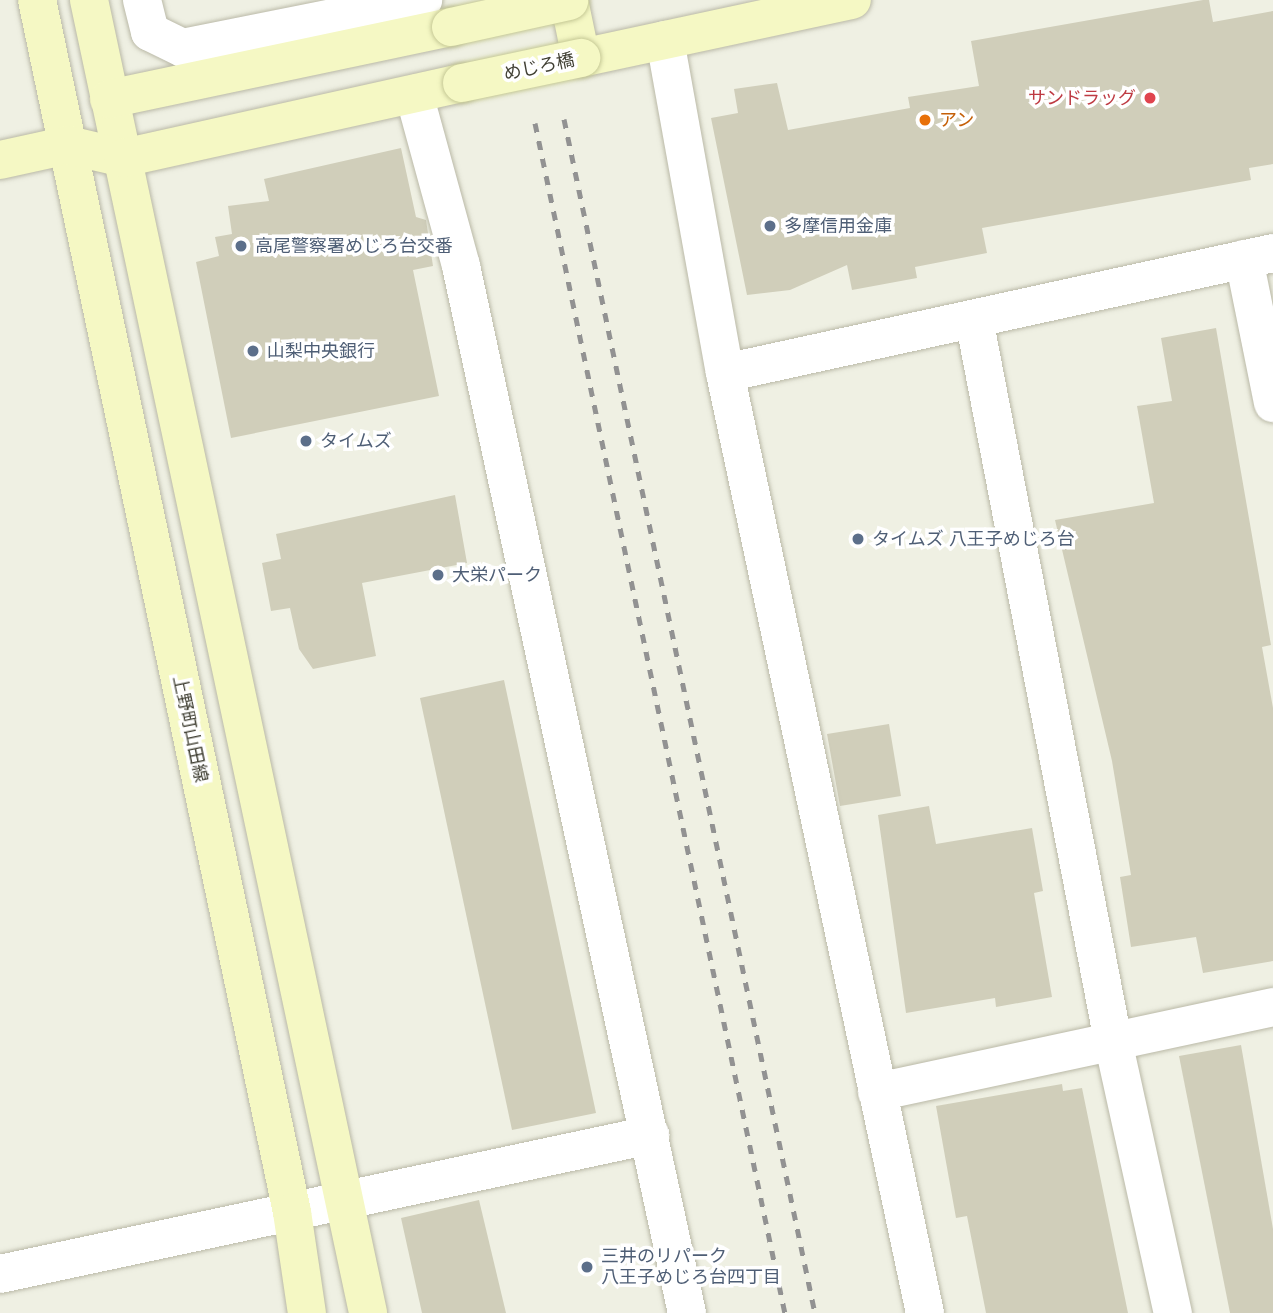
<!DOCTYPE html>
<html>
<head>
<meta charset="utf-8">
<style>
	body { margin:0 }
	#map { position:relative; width:1273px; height:1313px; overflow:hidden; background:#eff0e3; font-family:Arial,"Noto Sans JP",sans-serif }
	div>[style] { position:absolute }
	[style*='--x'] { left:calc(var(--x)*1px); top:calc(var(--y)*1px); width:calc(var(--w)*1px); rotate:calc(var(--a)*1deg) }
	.building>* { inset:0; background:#d0ceba }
	.roads { filter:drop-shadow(0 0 2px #bab9a7) drop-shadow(0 0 2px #bab9a7) }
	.street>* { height:38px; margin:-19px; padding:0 19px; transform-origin:19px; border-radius:19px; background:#fff }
	.secondary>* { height:38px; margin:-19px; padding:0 19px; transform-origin:19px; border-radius:19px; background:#f5f8c4 }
	.rail>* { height:5px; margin-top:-2.5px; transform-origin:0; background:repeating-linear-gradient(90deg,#929292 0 9px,transparent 0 18px) }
	.bridges { filter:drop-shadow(0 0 2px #c5c895) drop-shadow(0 0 2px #c5c895) }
	.secondary-bridge>* { height:38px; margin:-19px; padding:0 19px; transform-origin:19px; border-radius:19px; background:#f5f8c4 }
	.dots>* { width:19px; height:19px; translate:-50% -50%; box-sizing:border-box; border:4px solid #fff; border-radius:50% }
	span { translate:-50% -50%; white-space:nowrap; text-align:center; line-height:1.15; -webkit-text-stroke:7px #fff; paint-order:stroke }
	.street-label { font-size:18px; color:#414034 }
	.health-label { font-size:18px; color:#be3a42 }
	.right { translate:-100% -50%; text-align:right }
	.food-label { font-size:18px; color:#c56008 }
	.left { translate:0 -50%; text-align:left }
	.service-label { font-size:18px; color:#4e5e75 }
</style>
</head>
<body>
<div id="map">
	<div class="building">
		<i style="clip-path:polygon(1203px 0,1209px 0,1213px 22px,1273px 11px,1273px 164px,1249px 168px,1251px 180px,982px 228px,987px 253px,915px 267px,917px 278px,852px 290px,847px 265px,790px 290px,747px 295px,711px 118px,738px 113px,734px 89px,777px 83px,788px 130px,910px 108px,908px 97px,979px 86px,971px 41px)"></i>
		<i style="clip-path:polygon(401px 148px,416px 217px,426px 220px,433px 266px,413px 270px,439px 396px,231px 438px,196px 262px,219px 256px,215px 237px,232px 234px,228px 206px,269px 201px,264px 179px)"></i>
		<i style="clip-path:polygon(1216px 328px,1271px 645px,1262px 647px,1273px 708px,1273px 961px,1203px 973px,1196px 937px,1131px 947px,1120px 877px,1131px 875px,1112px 761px,1055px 520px,1154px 503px,1137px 406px,1172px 401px,1161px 338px)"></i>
		<i style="clip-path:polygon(455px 495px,467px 563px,362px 583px,376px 656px,313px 669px,299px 649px,290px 608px,271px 611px,262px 563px,281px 559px,276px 534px)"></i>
		<i style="clip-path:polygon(504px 680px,596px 1113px,512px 1130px,420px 698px)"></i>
		<i style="clip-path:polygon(889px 724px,901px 796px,840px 806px,827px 734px)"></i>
		<i style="clip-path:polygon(929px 806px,936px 844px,1032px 828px,1043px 891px,1034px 893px,1052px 997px,996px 1007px,995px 998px,906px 1013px,878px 815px)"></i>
		<i style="clip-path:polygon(1241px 1045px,1273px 1229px,1273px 1313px,1230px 1313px,1179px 1056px)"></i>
		<i style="clip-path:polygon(1062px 1084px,1063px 1091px,1082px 1088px,1128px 1313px,986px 1313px,967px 1216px,956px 1218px,936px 1106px)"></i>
		<i style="clip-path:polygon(479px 1200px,506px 1313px,422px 1313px,401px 1218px)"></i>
	</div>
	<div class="roads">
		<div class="street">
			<i style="--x:142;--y:0;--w:33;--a:76"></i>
			<i style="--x:150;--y:32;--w:37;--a:26"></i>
			<i style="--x:183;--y:48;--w:245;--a:-11.3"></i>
			<i style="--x:665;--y:40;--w:338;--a:79.8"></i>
			<i style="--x:725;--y:373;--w:961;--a:77.99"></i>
			<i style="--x:414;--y:94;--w:178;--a:74.7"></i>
			<i style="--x:461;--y:266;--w:1071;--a:77.82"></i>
			<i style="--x:1244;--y:259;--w:147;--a:78.6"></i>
			<i style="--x:974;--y:319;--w:735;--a:79.1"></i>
			<i style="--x:1113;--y:1041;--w:279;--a:77.6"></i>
			<i style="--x:725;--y:373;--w:561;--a:-12.35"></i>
			<i style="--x:877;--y:1092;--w:405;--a:-12.1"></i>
			<i style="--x:0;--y:1274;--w:665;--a:-12.07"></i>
		</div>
		<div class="secondary">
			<i style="--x:37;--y:0;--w:1239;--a:78.12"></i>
			<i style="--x:292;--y:1212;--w:102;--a:81.6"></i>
			<i style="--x:89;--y:0;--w:1342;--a:78"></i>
			<i style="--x:569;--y:0;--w:59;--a:78.3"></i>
			<i style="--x:581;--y:58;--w:277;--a:-12.1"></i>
			<i style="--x:109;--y:99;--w:349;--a:-11.9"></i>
			<i style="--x:0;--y:160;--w:70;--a:-12.4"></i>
			<i style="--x:68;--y:145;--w:57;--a:13.3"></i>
			<i style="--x:123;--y:158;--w:347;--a:-12.5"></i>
		</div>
	</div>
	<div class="rail">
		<i style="--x:564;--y:119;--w:1220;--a:78.13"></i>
		<i style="--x:535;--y:123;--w:1216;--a:78.14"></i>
	</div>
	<div class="bridges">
		<div class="secondary-bridge">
			<i style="--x:451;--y:27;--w:121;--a:-12.4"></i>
			<i style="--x:462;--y:83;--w:122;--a:-11.9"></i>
		</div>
	</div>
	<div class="dots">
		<i style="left:1150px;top:98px;background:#e0444e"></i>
		<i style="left:925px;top:120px;background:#e8710a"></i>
		<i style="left:770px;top:226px;background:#5c6f8a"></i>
		<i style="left:241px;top:246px;background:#5c6f8a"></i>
		<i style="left:253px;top:351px;background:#5c6f8a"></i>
		<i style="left:306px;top:441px;background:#5c6f8a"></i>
		<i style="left:858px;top:539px;background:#5c6f8a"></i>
		<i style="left:438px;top:575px;background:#5c6f8a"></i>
		<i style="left:587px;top:1267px;background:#5c6f8a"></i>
	</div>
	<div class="street-label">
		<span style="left:539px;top:67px;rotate:-12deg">めじろ橋</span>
		<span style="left:190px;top:729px;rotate:78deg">上野町山田線</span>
	</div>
	<div class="health-label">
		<span class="right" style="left:1136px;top:98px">サンドラッグ</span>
	</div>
	<div class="food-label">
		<span class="left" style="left:939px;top:120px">アン</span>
	</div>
	<div class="service-label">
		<span class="left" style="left:784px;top:226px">多摩信用金庫</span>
		<span class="left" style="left:255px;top:246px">高尾警察署めじろ台交番</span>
		<span class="left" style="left:267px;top:351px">山梨中央銀行</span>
		<span class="left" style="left:320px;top:441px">タイムズ</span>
		<span class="left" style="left:872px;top:539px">タイムズ 八王子めじろ台</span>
		<span class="left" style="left:452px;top:575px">大栄パーク</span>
		<span class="left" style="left:601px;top:1267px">三井のリパーク<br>八王子めじろ台四丁目</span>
	</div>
</div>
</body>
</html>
